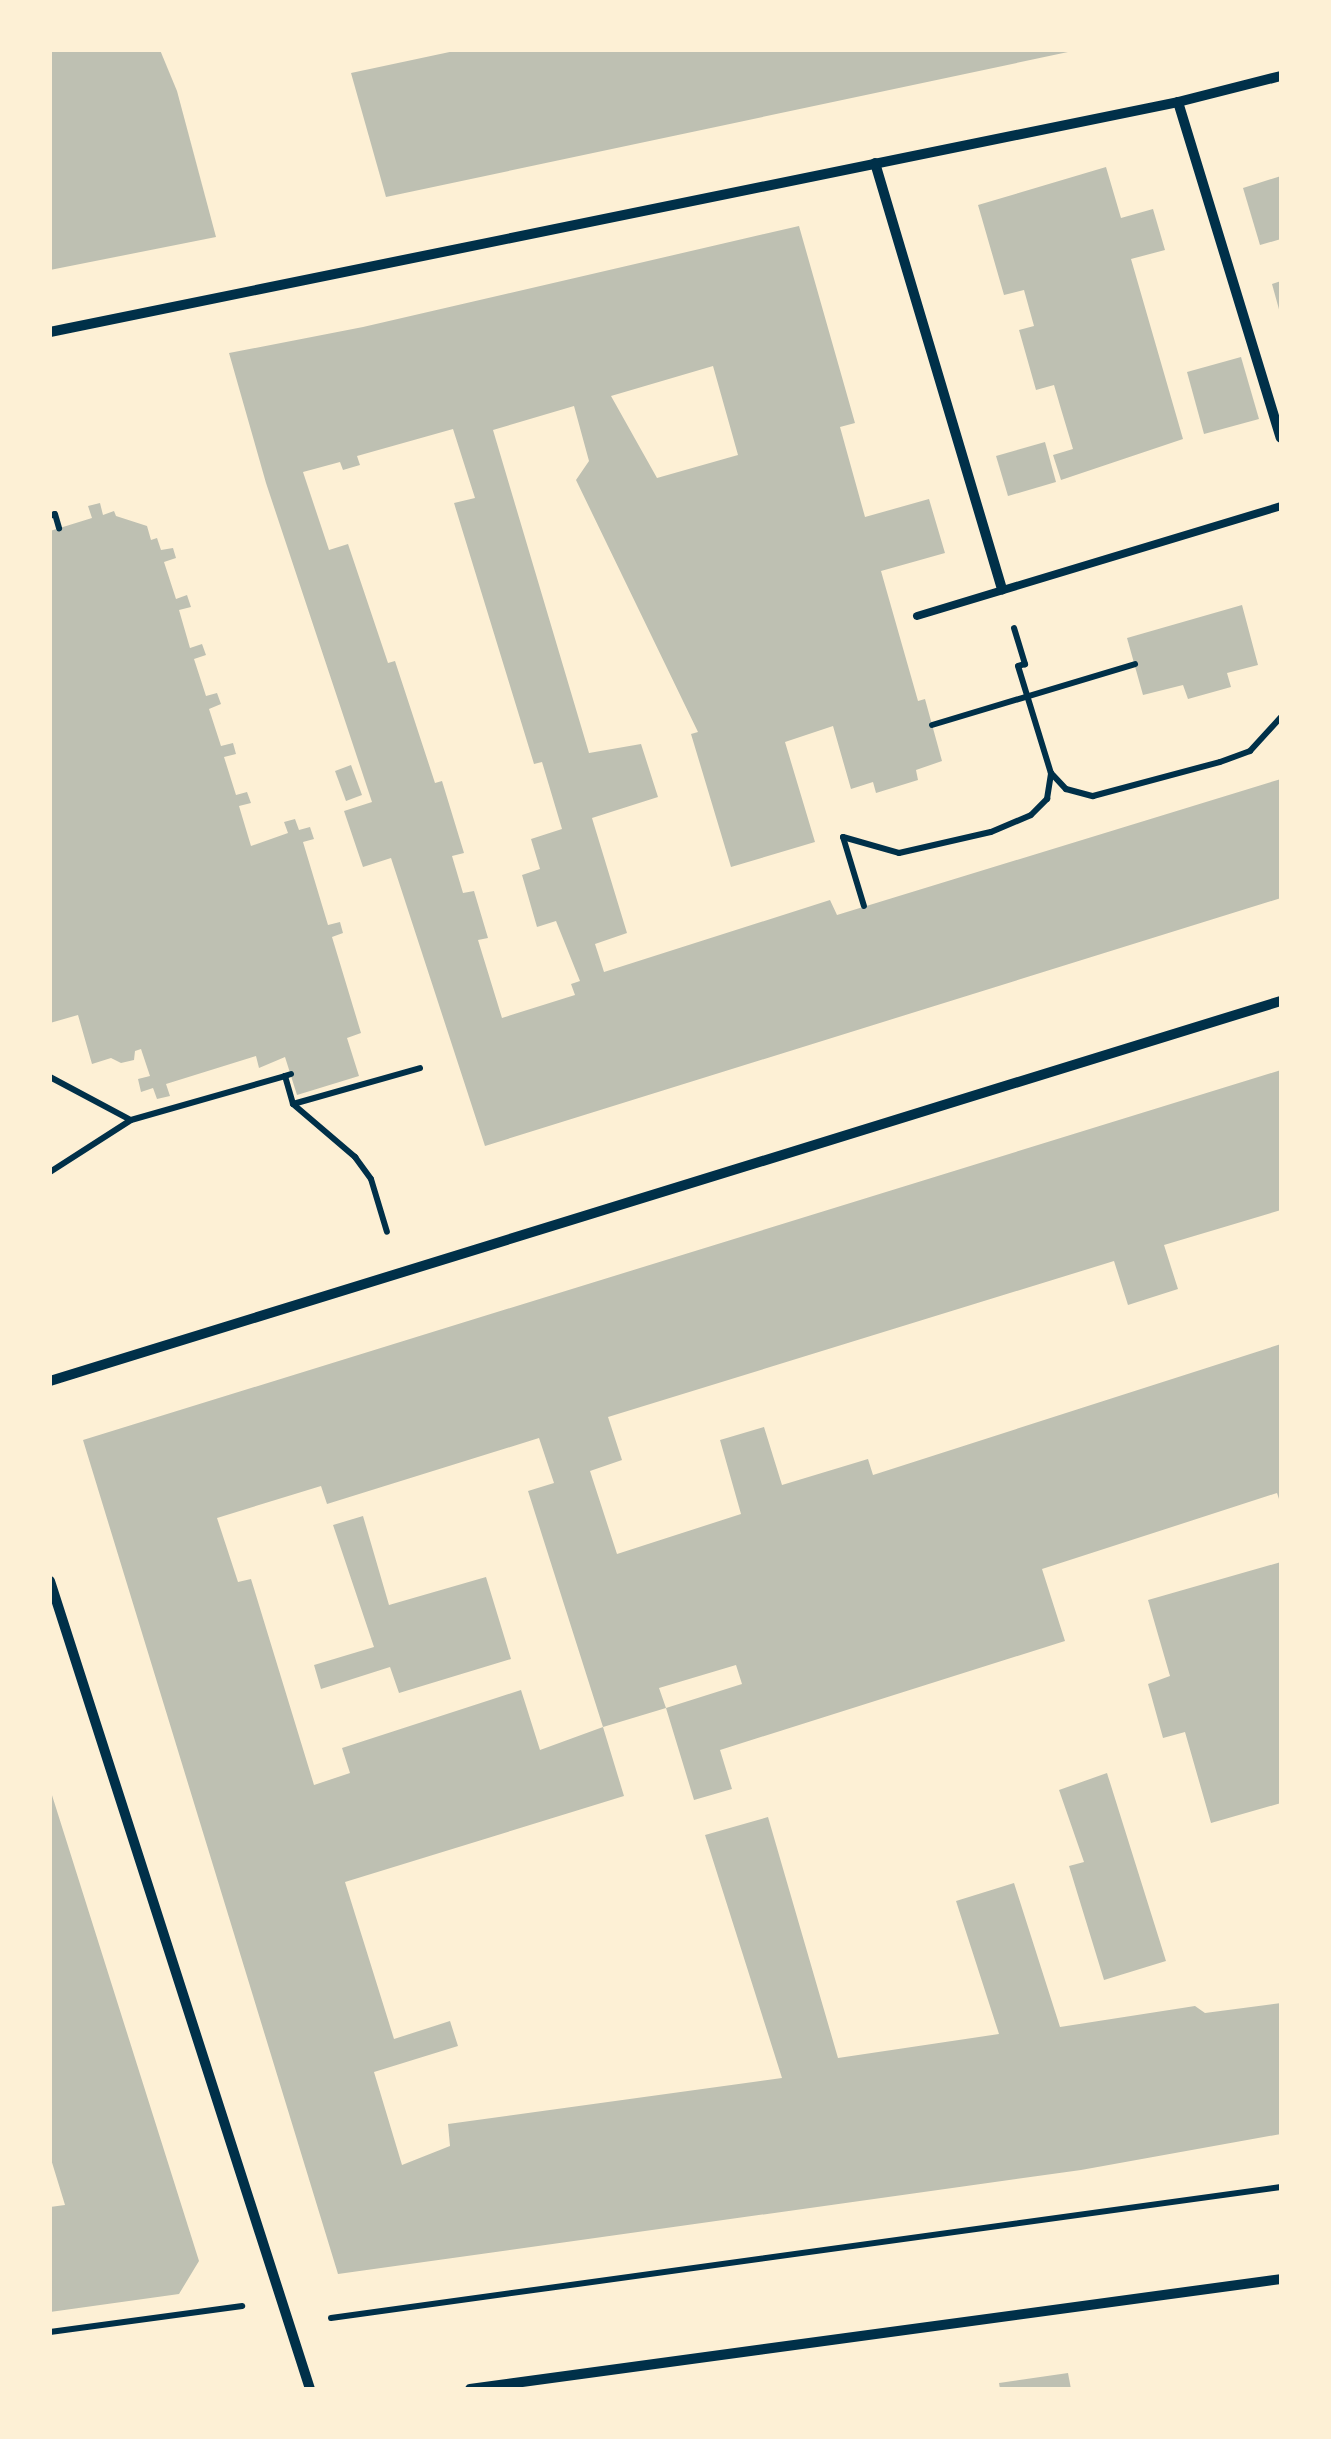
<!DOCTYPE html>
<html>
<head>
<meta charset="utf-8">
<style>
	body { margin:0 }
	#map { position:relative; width:1331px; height:2439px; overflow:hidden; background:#fdf0d5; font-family:"Open Sans",sans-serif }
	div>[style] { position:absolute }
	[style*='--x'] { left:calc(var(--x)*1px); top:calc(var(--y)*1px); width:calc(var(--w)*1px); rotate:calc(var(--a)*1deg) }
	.building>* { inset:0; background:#bec0b2 }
	.path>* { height:6px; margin:-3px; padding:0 3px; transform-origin:3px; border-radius:3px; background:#003049 }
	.service>* { height:8px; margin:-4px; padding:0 4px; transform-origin:4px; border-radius:4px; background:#003049 }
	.minor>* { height:10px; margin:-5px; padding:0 5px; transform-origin:5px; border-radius:5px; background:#003049 }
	span { translate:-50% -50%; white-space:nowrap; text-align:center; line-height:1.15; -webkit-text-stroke:10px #fdf0d5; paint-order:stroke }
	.frame { position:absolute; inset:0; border:52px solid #fdf0d5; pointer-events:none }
</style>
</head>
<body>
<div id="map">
	<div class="building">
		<i style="clip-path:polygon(50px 50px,160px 50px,177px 91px,216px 237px,50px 270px)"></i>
		<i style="clip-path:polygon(459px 50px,1068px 50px,1068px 52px,386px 197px,351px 73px)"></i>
		<i style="clip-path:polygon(1106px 167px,1121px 218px,1153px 209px,1165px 250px,1131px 259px,1183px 439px,1061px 480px,1053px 455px,1073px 449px,1061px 409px,1054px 385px,1036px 390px,1019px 330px,1034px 326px,1024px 290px,1004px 295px,978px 205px)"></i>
		<i style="clip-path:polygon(1281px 176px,1281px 239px,1260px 245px,1243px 188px)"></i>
		<i style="clip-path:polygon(evenodd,799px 226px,855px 423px,840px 427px,865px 517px,929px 499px,945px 553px,881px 571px,918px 701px,925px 699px,942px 761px,916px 770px,918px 780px,876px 793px,873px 782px,851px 789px,833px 726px,785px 742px,815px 842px,731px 867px,691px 734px,698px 732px,576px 480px,589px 461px,574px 406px,493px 430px,589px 753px,641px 744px,658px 797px,592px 818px,627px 933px,595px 944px,604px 972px,830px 900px,837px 915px,1281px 779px,1281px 898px,485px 1146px,391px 858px,363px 867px,344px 811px,372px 802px,266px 483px,229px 353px,363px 327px,799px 226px,713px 366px,738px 455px,657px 478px,611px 396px,713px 366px,799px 226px,453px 429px,475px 498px,454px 503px,534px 764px,542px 762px,562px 829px,531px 839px,540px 869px,522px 875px,537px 927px,556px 921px,580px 981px,571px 984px,575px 995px,502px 1018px,478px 940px,488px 938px,474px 891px,463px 893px,452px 856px,464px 853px,442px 781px,435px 783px,395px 661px,388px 663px,348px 544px,329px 550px,303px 472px,340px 462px,343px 470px,360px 465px,357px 456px,453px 429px)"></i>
		<i style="clip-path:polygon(1281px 281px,1281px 312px,1280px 313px,1272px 284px)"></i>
		<i style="clip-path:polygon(1241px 357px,1259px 419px,1204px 434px,1187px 372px)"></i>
		<i style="clip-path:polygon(1045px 442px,1056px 482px,1008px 496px,996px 456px)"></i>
		<i style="clip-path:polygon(100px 503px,103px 515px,114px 511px,116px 516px,147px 526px,151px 540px,157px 538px,161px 550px,173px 548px,176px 558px,164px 562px,176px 599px,187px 595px,191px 607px,179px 610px,190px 648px,202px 644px,206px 655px,194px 659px,206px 696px,217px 693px,221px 704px,209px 709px,221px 746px,233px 743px,236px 754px,224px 757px,236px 795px,247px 792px,251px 803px,239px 806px,251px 846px,288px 833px,284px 822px,295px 819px,299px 830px,310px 827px,314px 839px,303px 842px,328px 925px,340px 922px,343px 933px,332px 937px,361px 1033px,347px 1038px,359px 1076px,297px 1095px,285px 1057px,259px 1068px,256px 1056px,166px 1084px,170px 1096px,157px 1099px,153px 1088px,141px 1092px,138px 1079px,150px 1076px,141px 1049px,135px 1051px,134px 1060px,121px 1063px,111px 1058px,92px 1064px,78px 1015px,50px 1023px,50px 531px,92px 518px,88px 506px)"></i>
		<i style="clip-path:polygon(1242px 605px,1258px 665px,1227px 673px,1231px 687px,1188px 699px,1183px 685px,1143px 695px,1127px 638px)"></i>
		<i style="clip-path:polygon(351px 765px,362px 795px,346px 801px,335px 771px)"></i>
		<i style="clip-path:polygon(1281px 1070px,1281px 1210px,1164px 1245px,1178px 1289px,1128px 1305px,1114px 1261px,608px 1417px,622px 1460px,590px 1471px,617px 1554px,741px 1514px,720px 1440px,764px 1427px,782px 1485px,868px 1459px,873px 1475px,1281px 1344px,1281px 1505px,1277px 1493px,1042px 1569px,1065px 1641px,720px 1750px,732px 1789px,694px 1800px,666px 1708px,742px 1684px,736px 1665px,659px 1688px,666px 1708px,603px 1727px,528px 1491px,554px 1483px,539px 1438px,327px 1504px,321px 1486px,217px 1518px,238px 1582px,251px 1579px,314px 1785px,350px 1773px,342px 1748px,521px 1690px,540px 1750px,603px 1727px,624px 1796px,345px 1882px,394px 2039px,450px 2021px,458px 2046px,374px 2072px,402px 2165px,450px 2146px,448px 2124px,782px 2078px,705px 1835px,768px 1817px,838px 2058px,999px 2034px,956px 1901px,1014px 1883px,1060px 2027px,1195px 2006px,1205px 2013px,1281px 2003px,1281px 2134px,1081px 2170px,338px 2274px,83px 1440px)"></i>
		<i style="clip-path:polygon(363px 1516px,389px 1605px,486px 1577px,511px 1659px,399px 1693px,390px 1667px,321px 1689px,314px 1665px,374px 1647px,333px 1525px)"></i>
		<i style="clip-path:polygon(1281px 1562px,1281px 1803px,1211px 1823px,1185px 1732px,1163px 1738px,1148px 1684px,1170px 1676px,1148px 1600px)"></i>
		<i style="clip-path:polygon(1107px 1773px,1166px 1961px,1104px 1980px,1069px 1866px,1084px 1862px,1059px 1790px)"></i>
		<i style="clip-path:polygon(51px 1792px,199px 2261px,179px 2294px,50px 2312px,50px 2207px,65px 2205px,50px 2156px)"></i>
		<i style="clip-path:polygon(1068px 2373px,1071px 2389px,1000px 2389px,999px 2383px)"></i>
	</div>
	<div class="path">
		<i style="--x:50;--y:516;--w:5;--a:-22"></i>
		<i style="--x:55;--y:514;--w:15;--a:74"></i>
		<i style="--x:1014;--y:628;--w:38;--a:73"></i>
		<i style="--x:1025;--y:664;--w:7;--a:164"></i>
		<i style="--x:1018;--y:666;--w:112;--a:72.9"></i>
		<i style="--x:1051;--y:773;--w:22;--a:47"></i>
		<i style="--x:1066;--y:789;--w:28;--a:15"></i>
		<i style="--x:1093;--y:796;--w:131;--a:-15"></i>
		<i style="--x:1220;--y:762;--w:32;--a:-20"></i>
		<i style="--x:1250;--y:751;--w:46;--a:-47.6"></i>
		<i style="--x:932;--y:725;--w:212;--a:-16.7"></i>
		<i style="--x:843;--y:837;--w:58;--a:15.9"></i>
		<i style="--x:899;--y:853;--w:94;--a:-12.9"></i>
		<i style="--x:991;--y:832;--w:43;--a:-23"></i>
		<i style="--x:1031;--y:815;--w:23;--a:-45"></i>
		<i style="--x:1047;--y:799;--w:26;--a:-81"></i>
		<i style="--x:843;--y:837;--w:72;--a:73.1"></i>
		<i style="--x:291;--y:1074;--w:6;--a:162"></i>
		<i style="--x:285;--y:1076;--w:29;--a:74"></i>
		<i style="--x:293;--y:1104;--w:132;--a:-15.8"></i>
		<i style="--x:50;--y:1077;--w:89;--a:28"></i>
		<i style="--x:293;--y:1104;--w:82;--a:40.5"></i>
		<i style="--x:355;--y:1157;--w:27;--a:54"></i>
		<i style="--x:371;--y:1179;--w:55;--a:73.2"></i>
		<i style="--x:50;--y:1172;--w:96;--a:-32.7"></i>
		<i style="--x:131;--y:1120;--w:160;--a:-15.9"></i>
		<i style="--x:331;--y:2318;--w:959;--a:-7.85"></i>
		<i style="--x:50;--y:2332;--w:194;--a:-7.7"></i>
	</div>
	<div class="service">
		<i style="--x:917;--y:616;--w:380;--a:-16.8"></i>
	</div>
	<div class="minor">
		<i style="--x:1178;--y:102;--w:351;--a:73"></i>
		<i style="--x:875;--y:163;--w:445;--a:73.4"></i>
		<i style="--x:50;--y:332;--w:1151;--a:-11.52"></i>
		<i style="--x:1178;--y:102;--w:106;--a:-14.2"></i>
		<i style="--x:50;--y:1381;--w:1288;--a:-17.16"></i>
		<i style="--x:50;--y:1581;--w:849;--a:72.16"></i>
		<i style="--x:470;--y:2389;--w:818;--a:-7.72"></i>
	</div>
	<div class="frame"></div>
</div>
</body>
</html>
